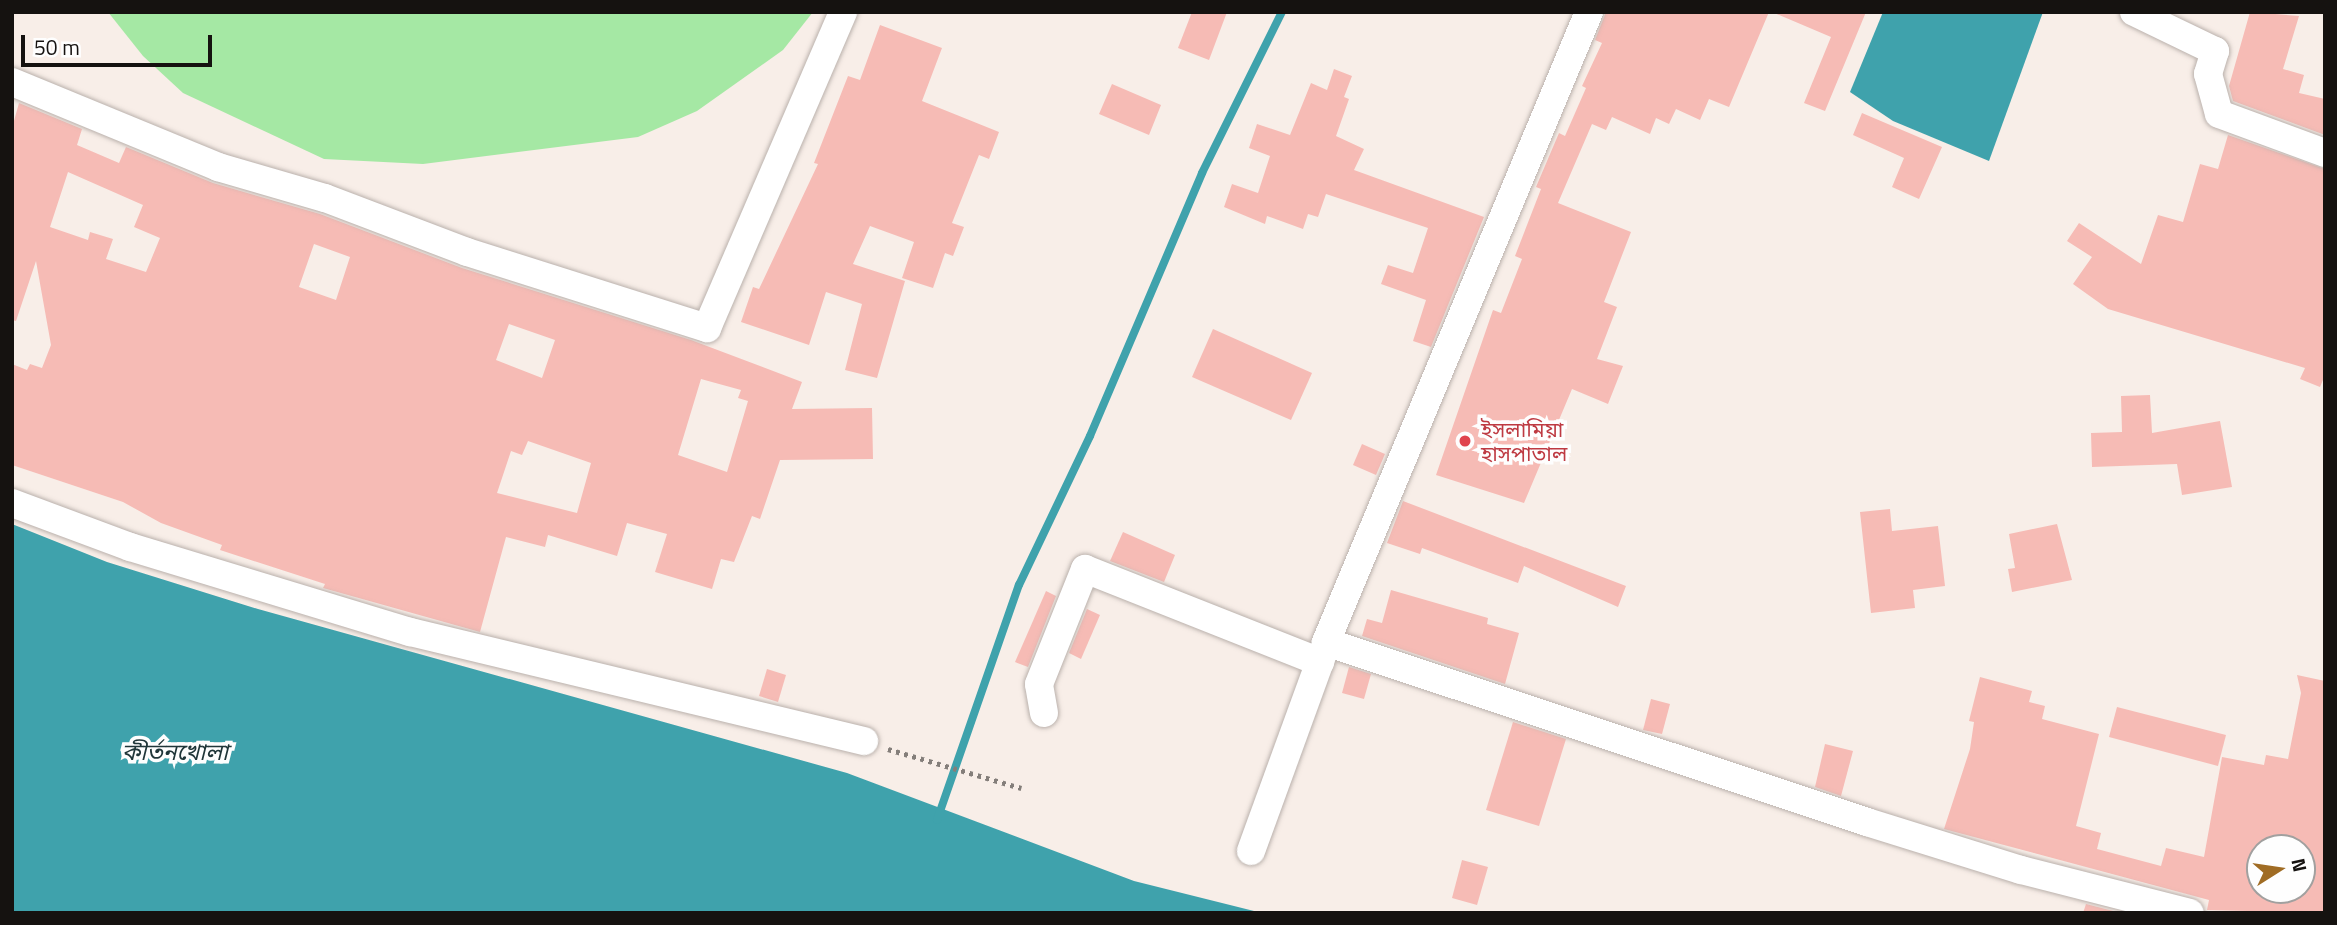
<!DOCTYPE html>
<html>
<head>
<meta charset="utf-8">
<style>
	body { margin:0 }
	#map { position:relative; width:2337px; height:925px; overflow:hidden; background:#f8eee8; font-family:"Titillium Web","Noto Sans Bengali",sans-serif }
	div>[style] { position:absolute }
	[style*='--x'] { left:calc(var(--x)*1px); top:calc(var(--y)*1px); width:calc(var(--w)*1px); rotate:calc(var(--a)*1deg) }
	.green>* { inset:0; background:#a5e8a4 }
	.water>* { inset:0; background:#3fa2ac }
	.stream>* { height:8px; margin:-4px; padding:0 4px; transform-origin:4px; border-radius:4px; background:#3fa2ac }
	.building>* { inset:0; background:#f6bbb5 }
	.path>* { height:4.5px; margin-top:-2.25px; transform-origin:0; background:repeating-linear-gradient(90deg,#847e7a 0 3.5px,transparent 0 8.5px) }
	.roads { filter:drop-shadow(0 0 2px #bab1ac) drop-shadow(0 0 2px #bab1ac) }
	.minor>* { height:28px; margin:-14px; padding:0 14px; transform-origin:14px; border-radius:14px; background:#fff }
	.dots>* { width:19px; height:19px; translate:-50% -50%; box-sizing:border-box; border:4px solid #fefefe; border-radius:50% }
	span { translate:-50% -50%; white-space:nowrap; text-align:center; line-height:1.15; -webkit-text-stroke:7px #fefefe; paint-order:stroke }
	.health-label { font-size:21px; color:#be3a42 }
	.left { translate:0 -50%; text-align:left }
	.water-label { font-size:23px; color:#203639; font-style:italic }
	.frame { position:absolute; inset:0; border:14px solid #151210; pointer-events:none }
	.north { position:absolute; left:2246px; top:834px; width:70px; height:70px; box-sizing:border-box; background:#fefefe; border:2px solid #a1a09f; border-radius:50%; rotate:78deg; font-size:19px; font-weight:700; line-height:28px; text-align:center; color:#151210 }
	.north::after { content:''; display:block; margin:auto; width:24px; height:32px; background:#a06c24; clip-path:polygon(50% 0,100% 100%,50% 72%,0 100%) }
	.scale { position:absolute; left:21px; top:35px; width:191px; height:32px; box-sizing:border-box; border:4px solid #151210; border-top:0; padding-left:9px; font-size:21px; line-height:24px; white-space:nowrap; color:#151210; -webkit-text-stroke:5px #fefefe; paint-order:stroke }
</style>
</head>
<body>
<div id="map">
	<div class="green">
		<i style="clip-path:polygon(108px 12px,813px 12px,783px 50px,697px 111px,638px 137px,423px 164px,324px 159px,183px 93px,143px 56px)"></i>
	</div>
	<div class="water">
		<i style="clip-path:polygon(1883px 12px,2043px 12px,1989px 161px,1893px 121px,1850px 92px)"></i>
		<i style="clip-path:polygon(12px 524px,107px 562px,258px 609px,847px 773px,1134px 881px,1262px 913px,12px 913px)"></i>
	</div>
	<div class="stream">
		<i style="--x:937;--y:820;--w:249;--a:-70.8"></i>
		<i style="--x:1019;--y:585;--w:165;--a:-64.5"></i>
		<i style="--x:1090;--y:436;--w:286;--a:-66.9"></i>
		<i style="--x:1202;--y:173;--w:180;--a:-63.6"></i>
	</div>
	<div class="building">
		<i style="clip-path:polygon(1192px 12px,1227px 12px,1209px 60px,1178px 48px)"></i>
		<i style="clip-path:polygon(1606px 12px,1769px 12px,1729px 107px,1709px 99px,1700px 120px,1676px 109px,1669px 124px,1656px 118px,1650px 134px,1612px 117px,1606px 130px,1592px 124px,1558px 203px,1631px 232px,1604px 302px,1617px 307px,1597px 359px,1623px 366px,1608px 404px,1572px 389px,1524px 503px,1436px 475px,1493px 310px,1501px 313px,1522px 259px,1515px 256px,1541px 189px,1536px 187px,1559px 133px,1565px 136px,1586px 88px,1582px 86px,1602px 43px,1595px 40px)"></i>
		<i style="clip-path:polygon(1772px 12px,1866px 12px,1825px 111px,1804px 103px,1831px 37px)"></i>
		<i style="clip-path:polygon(2250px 12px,2299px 16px,2283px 69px,2304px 75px,2299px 93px,2325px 99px,2325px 135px,2233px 101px,2229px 86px)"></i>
		<i style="clip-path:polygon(880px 25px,942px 48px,922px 101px,999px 132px,989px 159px,979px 155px,952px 223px,964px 227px,953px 256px,945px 253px,933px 288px,902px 278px,914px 242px,870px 226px,853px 264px,905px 281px,877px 378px,845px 370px,862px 304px,826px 292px,809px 345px,741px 322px,753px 287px,759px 289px,818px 164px,814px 163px,848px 76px,860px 80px)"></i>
		<i style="clip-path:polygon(1334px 69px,1352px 76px,1344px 97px,1349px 99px,1336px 136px,1364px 149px,1354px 170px,1484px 217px,1431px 347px,1413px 341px,1426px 300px,1381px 284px,1388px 265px,1413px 273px,1428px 228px,1326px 194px,1318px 217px,1308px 214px,1303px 229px,1267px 216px,1265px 224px,1224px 207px,1232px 184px,1258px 193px,1270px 156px,1249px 148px,1257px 124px,1290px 135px,1311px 83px,1327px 90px)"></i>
		<i style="clip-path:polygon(1112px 84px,1161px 105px,1149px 135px,1099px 114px)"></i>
		<i style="clip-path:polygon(evenodd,19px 103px,82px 129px,77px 145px,119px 163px,126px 147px,213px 183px,320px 214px,462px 268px,691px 340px,802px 382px,792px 409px,872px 408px,873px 459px,780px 460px,760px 519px,752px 516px,734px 562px,721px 559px,712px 589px,655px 572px,667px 534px,627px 523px,617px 556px,548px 535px,545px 547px,506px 537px,480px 632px,323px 588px,325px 584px,220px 550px,222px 545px,161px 523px,123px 502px,12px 465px,12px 364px,27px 370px,30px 364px,42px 368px,51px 345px,36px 261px,16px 321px,12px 320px,12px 128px,19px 103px,68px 172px,143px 205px,134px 227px,160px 238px,146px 272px,106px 259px,113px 239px,90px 232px,88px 240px,50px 227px,68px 172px,19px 103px,314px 244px,350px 257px,336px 300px,299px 287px,314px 244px,19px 103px,509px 324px,555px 340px,542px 378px,496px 360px,509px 324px,19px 103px,701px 379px,741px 390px,738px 398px,748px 401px,727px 472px,678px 455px,701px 379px,19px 103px,528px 441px,591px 463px,577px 513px,497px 493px,511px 451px,522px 455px,528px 441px)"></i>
		<i style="clip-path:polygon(1862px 113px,1942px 147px,1919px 199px,1892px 187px,1904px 158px,1853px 135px)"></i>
		<i style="clip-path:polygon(2228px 135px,2325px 169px,2325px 375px,2320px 387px,2300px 379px,2305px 368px,2108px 309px,2073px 284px,2092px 257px,2067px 241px,2079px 223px,2141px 264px,2158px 215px,2183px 222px,2200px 164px,2218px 169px)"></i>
		<i style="clip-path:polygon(1213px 329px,1312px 373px,1291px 420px,1192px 377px)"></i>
		<i style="clip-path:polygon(2150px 395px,2152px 433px,2220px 421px,2232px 487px,2182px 495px,2177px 464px,2092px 467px,2091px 433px,2122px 432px,2121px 396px)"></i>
		<i style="clip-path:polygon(1362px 444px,1385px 454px,1376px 475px,1353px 465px)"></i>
		<i style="clip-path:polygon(1403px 501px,1626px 586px,1618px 607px,1524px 566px,1518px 583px,1422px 548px,1420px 554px,1387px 543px)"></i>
		<i style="clip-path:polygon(1890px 509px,1892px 531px,1938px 526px,1945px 586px,1913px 590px,1915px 608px,1871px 613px,1860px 512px)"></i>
		<i style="clip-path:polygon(2057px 524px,2072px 580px,2012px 592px,2008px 569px,2015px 568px,2009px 534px)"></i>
		<i style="clip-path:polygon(1123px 532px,1175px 555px,1164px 582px,1110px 561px)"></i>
		<i style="clip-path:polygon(1391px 590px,1488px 618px,1487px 624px,1519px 633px,1505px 684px,1362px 636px,1367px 619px,1382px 623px)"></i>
		<i style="clip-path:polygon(1046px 591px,1056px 596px,1028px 667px,1015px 662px)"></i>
		<i style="clip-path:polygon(1087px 609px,1100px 615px,1081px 659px,1069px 653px)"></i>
		<i style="clip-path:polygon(1349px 667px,1371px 674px,1364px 699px,1342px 693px)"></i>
		<i style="clip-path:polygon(767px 669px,786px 675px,778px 702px,759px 696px)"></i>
		<i style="clip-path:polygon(evenodd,2297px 675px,2325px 681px,2325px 913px,2207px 910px,2209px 900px,1944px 829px,1970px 749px,1974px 722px,1969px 721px,1980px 677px,2032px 691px,2029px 702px,2045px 706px,2042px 719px,2099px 734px,2076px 826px,2101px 833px,2097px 849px,2161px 866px,2166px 848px,2204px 857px,2222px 757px,2264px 765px,2266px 755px,2288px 759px,2301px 693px,2297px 675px,2260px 848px,2302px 848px,2302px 890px,2260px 890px,2260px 848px)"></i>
		<i style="clip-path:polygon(1651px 699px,1670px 704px,1662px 734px,1643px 730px)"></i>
		<i style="clip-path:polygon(2117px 707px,2226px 735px,2218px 766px,2109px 737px)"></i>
		<i style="clip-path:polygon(1513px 722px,1566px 739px,1539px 826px,1486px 810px)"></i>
		<i style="clip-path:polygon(1825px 744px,1853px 751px,1841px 796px,1815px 787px)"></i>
		<i style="clip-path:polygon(1462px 860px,1488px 867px,1477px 905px,1452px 898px)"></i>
		<i style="clip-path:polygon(2086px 904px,2121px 913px,2083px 913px)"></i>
	</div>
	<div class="path">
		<i style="--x:888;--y:749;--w:139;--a:16.3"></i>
	</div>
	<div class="roads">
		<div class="minor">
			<i style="--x:1589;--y:12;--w:683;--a:112.66"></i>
			<i style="--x:1326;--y:642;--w:570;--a:18.4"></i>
			<i style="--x:1867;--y:822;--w:161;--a:17.3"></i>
			<i style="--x:2021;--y:870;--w:174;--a:14.3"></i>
			<i style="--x:2134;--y:12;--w:90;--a:25.7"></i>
			<i style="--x:2215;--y:51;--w:24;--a:107"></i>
			<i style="--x:2208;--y:74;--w:41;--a:74.6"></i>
			<i style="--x:2219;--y:114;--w:113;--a:20.2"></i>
			<i style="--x:12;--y:82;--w:223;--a:22.4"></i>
			<i style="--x:218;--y:167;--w:111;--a:16.2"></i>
			<i style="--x:325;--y:198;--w:152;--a:20.8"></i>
			<i style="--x:467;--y:252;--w:252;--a:17.6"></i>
			<i style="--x:707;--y:328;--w:344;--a:-66.7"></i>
			<i style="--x:12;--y:503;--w:126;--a:20.4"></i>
			<i style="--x:130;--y:547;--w:293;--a:16.9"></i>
			<i style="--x:410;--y:632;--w:467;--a:13.5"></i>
			<i style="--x:1044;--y:713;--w:29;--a:-100"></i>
			<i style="--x:1039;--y:684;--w:124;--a:-68.2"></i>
			<i style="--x:1085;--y:569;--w:253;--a:21.6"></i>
			<i style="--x:1251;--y:851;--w:219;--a:-70"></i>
		</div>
	</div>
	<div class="dots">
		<i style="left:1465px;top:441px;background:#e0444e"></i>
	</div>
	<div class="health-label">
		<span class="left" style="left:1481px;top:441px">ইসলামিয়া<br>হাসপাতাল</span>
	</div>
	<div class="water-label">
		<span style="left:175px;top:752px">কীর্তনখোলা</span>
	</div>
	<div class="frame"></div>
	<div class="north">N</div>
	<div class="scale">50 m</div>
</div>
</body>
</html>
